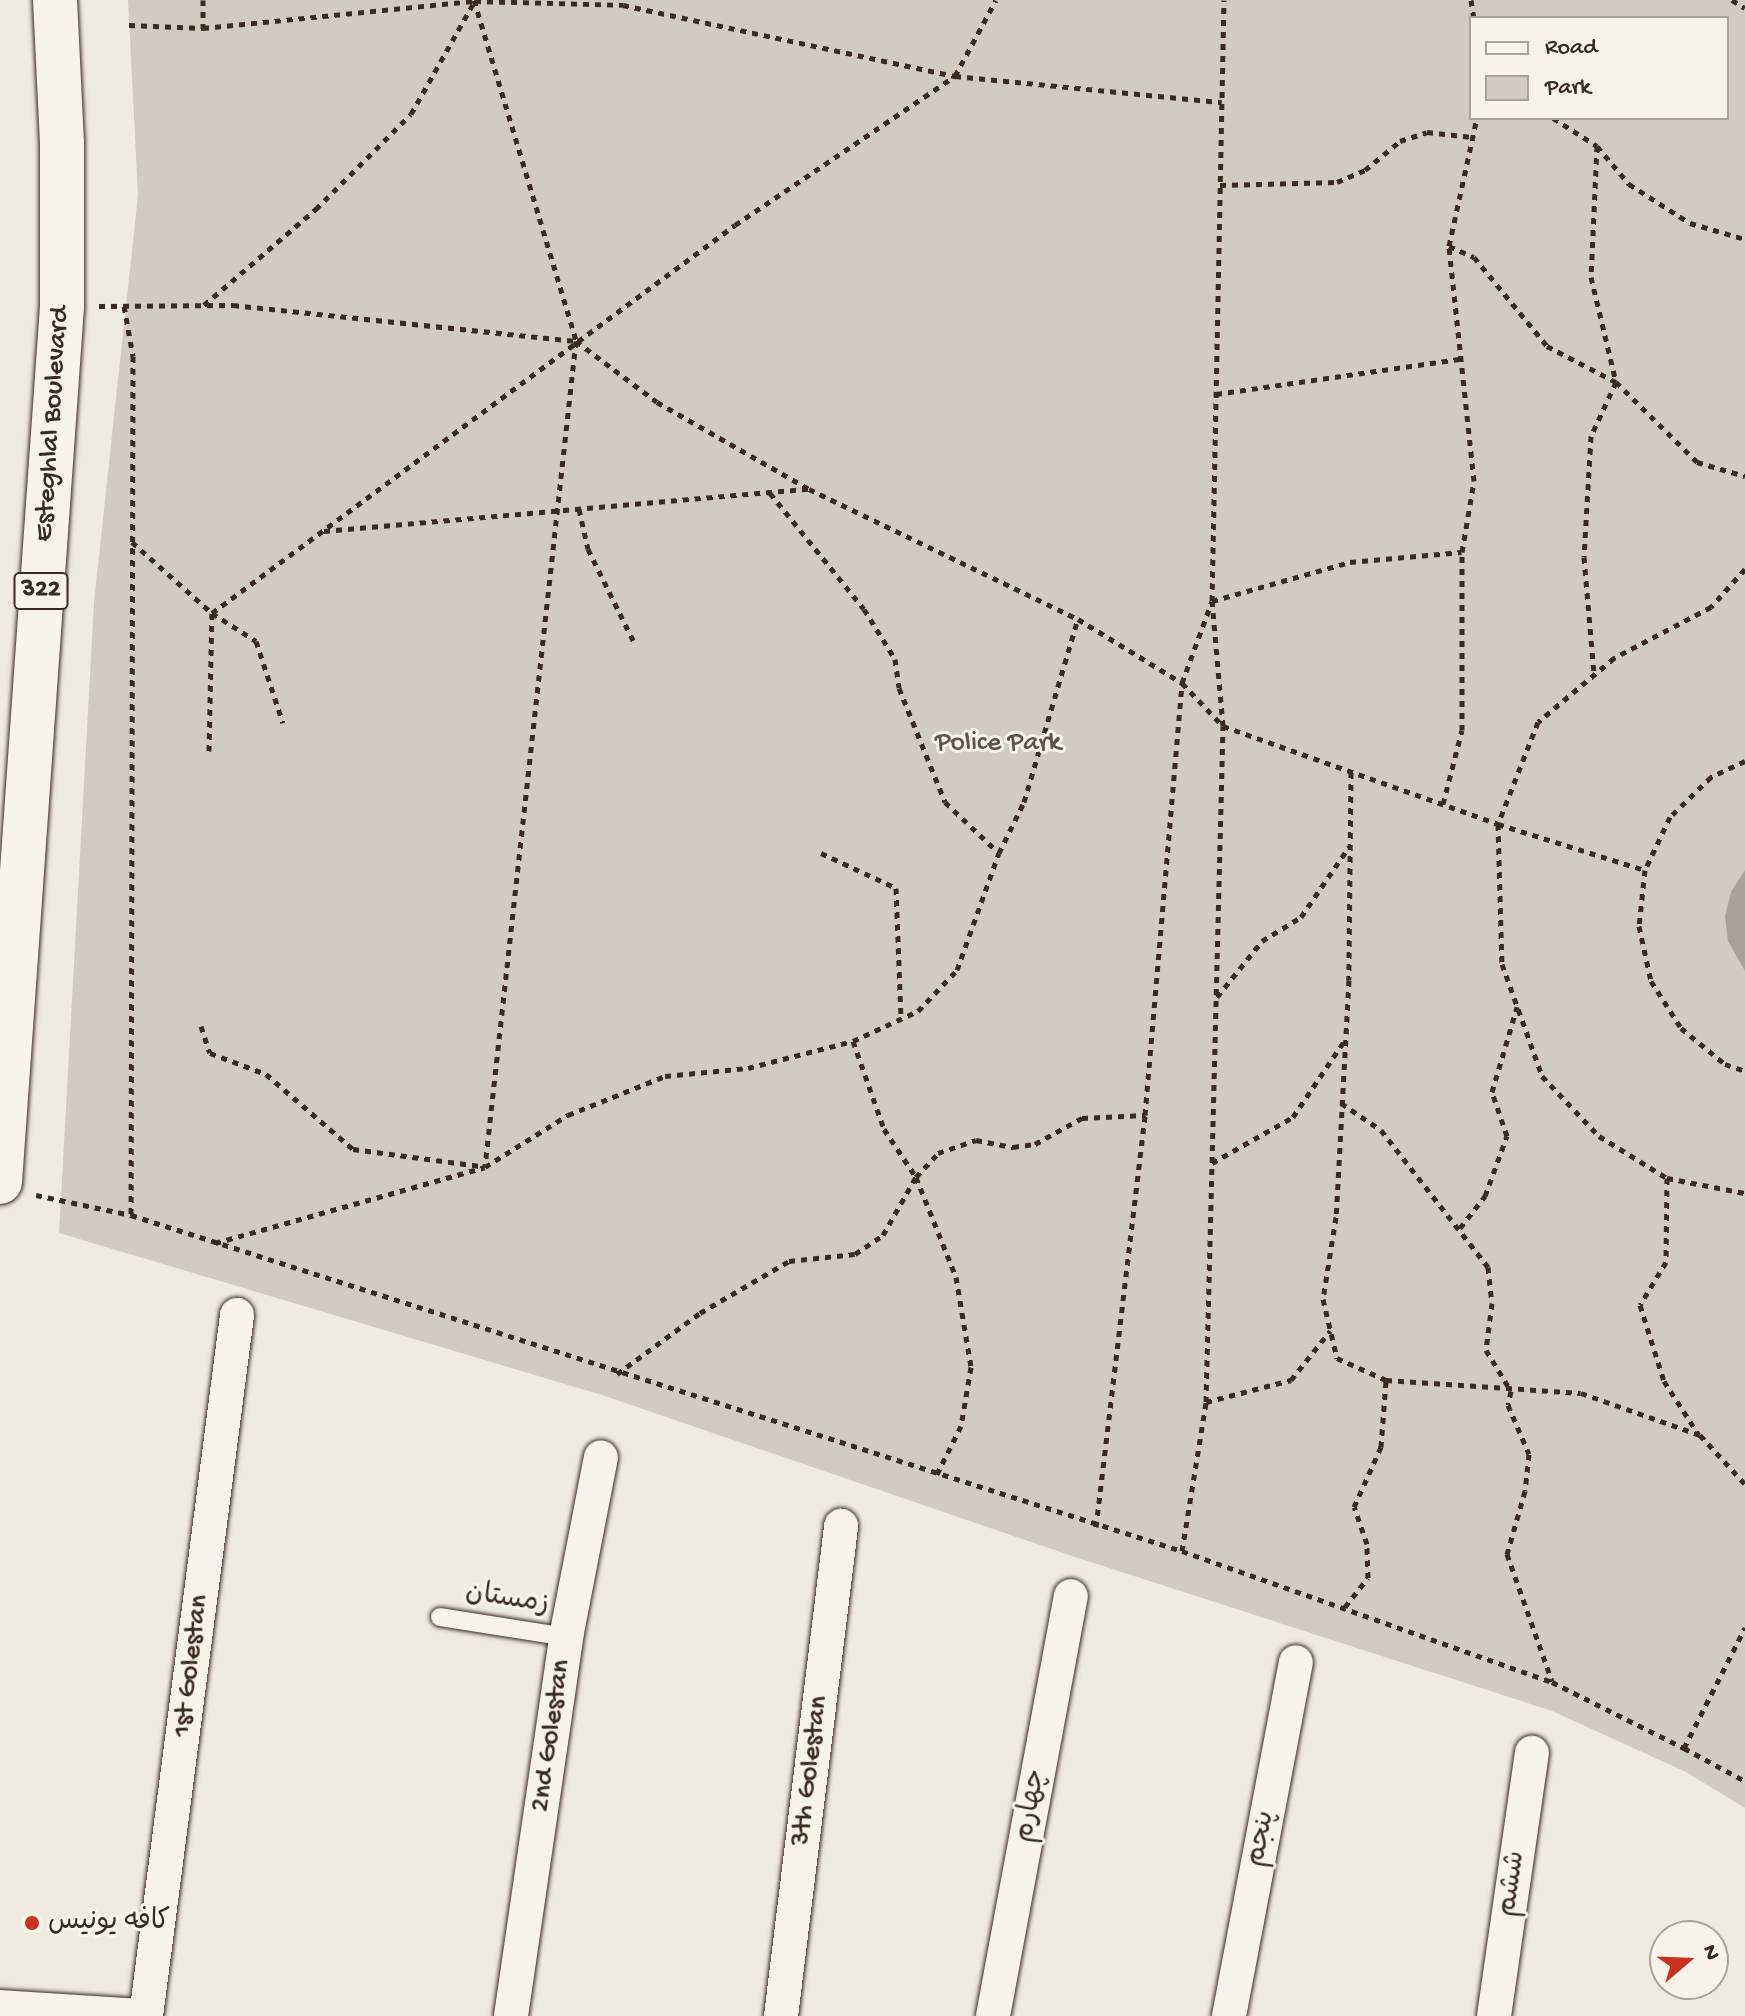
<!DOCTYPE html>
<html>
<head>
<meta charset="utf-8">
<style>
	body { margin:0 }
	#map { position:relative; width:1745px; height:2016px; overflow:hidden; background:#efebe0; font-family:"Gochi Hand","Playpen Sans Arabic",sans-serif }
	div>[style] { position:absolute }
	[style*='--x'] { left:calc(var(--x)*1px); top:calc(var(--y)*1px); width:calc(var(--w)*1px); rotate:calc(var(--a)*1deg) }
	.green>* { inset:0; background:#d1cbc0 }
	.water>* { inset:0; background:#aaa296 }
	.path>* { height:5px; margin-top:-2.5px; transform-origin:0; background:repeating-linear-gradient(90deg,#3b2a1e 0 6px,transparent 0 12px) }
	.roads { filter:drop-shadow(0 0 2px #3b2a1e) drop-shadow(0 0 2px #3b2a1e) }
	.lane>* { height:18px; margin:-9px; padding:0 9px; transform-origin:9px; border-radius:9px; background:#f7f3e8 }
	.street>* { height:34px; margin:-17px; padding:0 17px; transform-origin:17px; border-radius:17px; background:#f7f3e8 }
	.primary>* { height:44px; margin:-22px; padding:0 22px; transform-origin:22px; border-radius:22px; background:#f7f3e8 }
	.dots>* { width:22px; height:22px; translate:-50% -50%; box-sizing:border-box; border:4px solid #f7f3e8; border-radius:50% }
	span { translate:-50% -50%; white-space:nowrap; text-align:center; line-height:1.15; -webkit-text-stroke:6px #f7f3e8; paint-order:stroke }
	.shield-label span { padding:2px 6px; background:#f7f3e8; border:2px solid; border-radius:6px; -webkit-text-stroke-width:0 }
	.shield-label { font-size:26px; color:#3b2a1e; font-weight:700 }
	.street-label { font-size:28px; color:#3b2a1e }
	.park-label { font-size:28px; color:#605246 }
	.poi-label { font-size:28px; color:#3b2a1e }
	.left { translate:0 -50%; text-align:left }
	.legend { position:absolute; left:1469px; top:16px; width:260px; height:104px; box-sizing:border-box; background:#f7f3e8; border:2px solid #aca397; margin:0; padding:10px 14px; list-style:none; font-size:24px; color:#3b2a1e }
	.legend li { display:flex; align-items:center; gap:16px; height:40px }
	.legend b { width:40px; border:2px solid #aca397 }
	.north { position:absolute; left:1649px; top:1920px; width:80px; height:80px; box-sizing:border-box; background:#f7f3e8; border:2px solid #aca397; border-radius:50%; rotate:71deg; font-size:22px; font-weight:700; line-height:32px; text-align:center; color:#3b2a1e }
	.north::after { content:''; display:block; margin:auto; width:28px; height:36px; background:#c8321e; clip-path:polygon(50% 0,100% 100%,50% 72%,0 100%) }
</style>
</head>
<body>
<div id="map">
	<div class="green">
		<i style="clip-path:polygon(evenodd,128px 0,1745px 0,1745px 1808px,1686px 1772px,1552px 1711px,1069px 1555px,602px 1395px,59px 1233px,94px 602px,138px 195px,128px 0,1471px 18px,1727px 18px,1727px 118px,1471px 118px,1471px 18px)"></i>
	</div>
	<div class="water">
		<i style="clip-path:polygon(1745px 870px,1745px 971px,1728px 941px,1725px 916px,1731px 892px)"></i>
	</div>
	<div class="path">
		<i style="--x:203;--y:0;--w:28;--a:90"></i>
		<i style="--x:474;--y:0;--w:356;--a:73.3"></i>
		<i style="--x:576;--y:341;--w:831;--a:96.29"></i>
		<i style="--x:1471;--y:0;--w:18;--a:81"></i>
		<i style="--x:1732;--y:0;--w:15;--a:32"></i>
		<i style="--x:129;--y:25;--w:74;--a:2.3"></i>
		<i style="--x:203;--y:28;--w:273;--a:-5.7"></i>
		<i style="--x:475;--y:1;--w:148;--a:1.5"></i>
		<i style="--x:623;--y:5;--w:340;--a:12.1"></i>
		<i style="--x:955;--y:76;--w:268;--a:5.6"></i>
		<i style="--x:1553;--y:118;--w:52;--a:32.5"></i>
		<i style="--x:1597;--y:146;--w:50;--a:49.9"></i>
		<i style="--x:1629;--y:184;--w:72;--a:32.6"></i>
		<i style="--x:1690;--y:223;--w:57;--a:16.2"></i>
		<i style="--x:1597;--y:146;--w:131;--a:92.6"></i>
		<i style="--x:1591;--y:277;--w:108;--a:76.6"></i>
		<i style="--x:1616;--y:382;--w:114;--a:44.6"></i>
		<i style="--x:1697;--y:462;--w:50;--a:16.3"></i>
		<i style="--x:1220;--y:185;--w:117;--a:-1.5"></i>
		<i style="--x:1337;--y:182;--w:30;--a:-23"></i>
		<i style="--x:1365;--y:170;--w:45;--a:-39.6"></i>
		<i style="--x:1400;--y:141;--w:28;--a:-18"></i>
		<i style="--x:1427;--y:132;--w:45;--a:6.3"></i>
		<i style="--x:1449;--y:246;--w:27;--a:24"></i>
		<i style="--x:1474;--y:257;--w:115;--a:50.6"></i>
		<i style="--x:1547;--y:346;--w:78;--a:27.6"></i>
		<i style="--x:1616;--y:382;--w:60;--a:114.8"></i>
		<i style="--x:1591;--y:436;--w:121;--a:93.3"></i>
		<i style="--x:1584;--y:557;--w:117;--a:85.1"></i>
		<i style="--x:204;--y:305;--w:148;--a:-40.6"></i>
		<i style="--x:316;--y:209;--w:134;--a:-45"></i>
		<i style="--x:411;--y:114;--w:129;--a:-60.6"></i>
		<i style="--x:99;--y:306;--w:134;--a:-0.4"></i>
		<i style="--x:233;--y:305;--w:345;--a:6"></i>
		<i style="--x:576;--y:341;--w:101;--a:37"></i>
		<i style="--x:657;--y:402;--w:175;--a:29.8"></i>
		<i style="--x:809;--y:489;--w:299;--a:25.8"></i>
		<i style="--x:1078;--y:619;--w:122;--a:31.6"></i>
		<i style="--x:1182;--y:683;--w:59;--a:46.4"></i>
		<i style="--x:1223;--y:726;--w:292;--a:19.6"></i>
		<i style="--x:1498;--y:824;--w:154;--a:17.4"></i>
		<i style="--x:124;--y:306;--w:51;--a:79.8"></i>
		<i style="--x:133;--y:356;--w:859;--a:90.13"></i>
		<i style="--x:1216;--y:394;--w:246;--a:-8.2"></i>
		<i style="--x:770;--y:493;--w:149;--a:51"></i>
		<i style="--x:864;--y:609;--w:59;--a:58.2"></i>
		<i style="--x:895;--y:659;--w:29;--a:82"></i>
		<i style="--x:899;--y:688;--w:123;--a:68"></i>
		<i style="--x:945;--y:802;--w:74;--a:43.4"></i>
		<i style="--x:579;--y:509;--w:41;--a:77.3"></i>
		<i style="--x:588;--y:549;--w:106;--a:63.7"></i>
		<i style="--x:324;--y:531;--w:486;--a:-5"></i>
		<i style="--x:132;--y:542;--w:107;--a:41.6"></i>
		<i style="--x:212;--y:613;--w:52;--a:32.5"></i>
		<i style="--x:256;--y:641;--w:86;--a:71.8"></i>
		<i style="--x:1745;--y:569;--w:51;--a:131.8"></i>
		<i style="--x:1711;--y:607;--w:110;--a:152.3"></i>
		<i style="--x:1614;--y:658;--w:99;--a:139.9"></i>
		<i style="--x:1538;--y:722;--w:110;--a:111.4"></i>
		<i style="--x:1498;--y:824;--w:140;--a:88.4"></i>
		<i style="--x:1502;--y:964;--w:119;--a:70.3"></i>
		<i style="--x:1542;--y:1076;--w:83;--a:46.5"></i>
		<i style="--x:1599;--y:1136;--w:80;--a:31.7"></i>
		<i style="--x:1667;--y:1178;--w:79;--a:10.9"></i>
		<i style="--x:209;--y:751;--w:138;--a:-88.8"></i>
		<i style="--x:212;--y:613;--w:651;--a:-36.57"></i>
		<i style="--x:735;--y:225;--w:266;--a:-34.1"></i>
		<i style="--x:955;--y:76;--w:86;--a:-61.7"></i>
		<i style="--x:1745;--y:761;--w:38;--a:155"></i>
		<i style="--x:1711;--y:777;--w:57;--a:135.7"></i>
		<i style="--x:1670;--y:817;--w:59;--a:115.3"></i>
		<i style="--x:1645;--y:870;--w:56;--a:96.1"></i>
		<i style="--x:1639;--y:926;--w:56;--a:77.7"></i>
		<i style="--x:1651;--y:981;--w:56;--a:57.4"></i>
		<i style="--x:1681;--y:1028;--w:57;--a:39.3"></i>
		<i style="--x:1725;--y:1064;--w:21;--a:19"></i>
		<i style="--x:1351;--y:772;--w:208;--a:90.6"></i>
		<i style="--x:1349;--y:980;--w:237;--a:93.1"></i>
		<i style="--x:1336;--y:1217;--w:83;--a:99"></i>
		<i style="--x:1323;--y:1299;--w:61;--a:76.7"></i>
		<i style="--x:1337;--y:1358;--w:54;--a:24.2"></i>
		<i style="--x:1386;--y:1380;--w:195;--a:3.8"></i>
		<i style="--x:1581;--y:1393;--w:126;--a:19.4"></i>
		<i style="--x:1700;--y:1435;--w:67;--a:47.4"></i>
		<i style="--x:1443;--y:804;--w:76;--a:-75.6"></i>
		<i style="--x:1462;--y:730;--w:178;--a:-90"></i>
		<i style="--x:1462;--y:552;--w:72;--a:-80.4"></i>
		<i style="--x:1474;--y:481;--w:236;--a:-96.1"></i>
		<i style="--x:1449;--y:246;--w:131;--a:-77.7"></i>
		<i style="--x:821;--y:853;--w:83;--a:25"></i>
		<i style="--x:896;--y:888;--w:131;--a:87.8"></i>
		<i style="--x:1217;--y:997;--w:72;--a:-51.2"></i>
		<i style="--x:1262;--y:941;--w:46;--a:-31.6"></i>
		<i style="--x:1301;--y:917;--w:85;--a:-55.6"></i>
		<i style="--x:201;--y:1026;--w:28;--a:72"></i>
		<i style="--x:210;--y:1053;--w:60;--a:20.6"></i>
		<i style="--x:266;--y:1074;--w:115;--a:40.8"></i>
		<i style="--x:353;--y:1149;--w:128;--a:7.6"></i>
		<i style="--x:853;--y:1041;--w:93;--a:70.6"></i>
		<i style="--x:884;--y:1129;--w:58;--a:56.3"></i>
		<i style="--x:916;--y:1177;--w:108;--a:68.2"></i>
		<i style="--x:956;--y:1277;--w:91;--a:80.5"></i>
		<i style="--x:971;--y:1367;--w:60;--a:99.6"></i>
		<i style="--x:961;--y:1426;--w:54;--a:116.6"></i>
		<i style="--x:1341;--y:1103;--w:48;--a:34"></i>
		<i style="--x:1381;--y:1130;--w:174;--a:52"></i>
		<i style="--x:1488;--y:1267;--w:36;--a:84"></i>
		<i style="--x:1492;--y:1303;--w:47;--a:97.3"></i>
		<i style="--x:1486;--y:1350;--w:48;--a:58.6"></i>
		<i style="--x:1511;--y:1391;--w:14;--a:102"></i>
		<i style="--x:1508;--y:1405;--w:53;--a:66.8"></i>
		<i style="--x:1529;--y:1454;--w:37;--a:96"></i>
		<i style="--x:1525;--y:1491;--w:66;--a:105.9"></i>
		<i style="--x:1507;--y:1554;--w:135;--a:70.5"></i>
		<i style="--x:1212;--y:1163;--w:93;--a:-29.6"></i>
		<i style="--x:1293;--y:1117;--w:93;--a:-56"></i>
		<i style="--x:1667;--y:1178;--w:84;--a:90.7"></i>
		<i style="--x:1666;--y:1262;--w:50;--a:121.2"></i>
		<i style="--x:1640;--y:1305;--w:80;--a:72.5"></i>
		<i style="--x:1664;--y:1381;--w:64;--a:57.1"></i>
		<i style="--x:36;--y:1195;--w:97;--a:11.9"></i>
		<i style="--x:131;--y:1215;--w:1103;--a:17.73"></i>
		<i style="--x:1182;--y:1551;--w:393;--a:19.5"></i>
		<i style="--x:1552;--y:1682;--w:148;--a:26.6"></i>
		<i style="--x:1684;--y:1748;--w:135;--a:-63.1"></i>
		<i style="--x:1460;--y:1228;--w:41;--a:-52"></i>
		<i style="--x:1485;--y:1196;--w:64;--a:-69.9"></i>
		<i style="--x:1507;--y:1136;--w:46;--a:-108.8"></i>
		<i style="--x:1492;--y:1092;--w:89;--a:-73.6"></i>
		<i style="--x:215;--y:1243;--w:280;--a:-15.7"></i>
		<i style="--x:485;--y:1167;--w:98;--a:-32.1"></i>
		<i style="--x:568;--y:1115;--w:105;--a:-21.9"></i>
		<i style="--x:665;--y:1076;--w:83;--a:-5.5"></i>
		<i style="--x:748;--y:1068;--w:108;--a:-14.4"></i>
		<i style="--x:853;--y:1041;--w:72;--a:-24.8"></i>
		<i style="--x:918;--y:1011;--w:57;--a:-46.4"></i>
		<i style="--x:957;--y:970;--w:124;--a:-70.3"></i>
		<i style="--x:999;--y:853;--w:57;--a:-63.9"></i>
		<i style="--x:1024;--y:802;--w:191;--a:-73.6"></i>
		<i style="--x:617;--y:1374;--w:103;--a:-36.3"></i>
		<i style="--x:700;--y:1313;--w:103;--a:-30.3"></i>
		<i style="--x:789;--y:1261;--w:66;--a:-6.1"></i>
		<i style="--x:855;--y:1254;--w:34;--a:-34"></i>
		<i style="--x:883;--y:1235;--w:67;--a:-60.4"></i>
		<i style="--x:916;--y:1177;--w:33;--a:-47"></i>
		<i style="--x:938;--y:1153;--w:40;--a:-18.9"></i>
		<i style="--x:976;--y:1140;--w:38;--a:11"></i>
		<i style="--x:1013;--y:1147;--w:22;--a:-8"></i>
		<i style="--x:1035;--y:1144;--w:54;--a:-29"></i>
		<i style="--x:1082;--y:1118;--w:63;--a:-2.7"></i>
		<i style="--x:1206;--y:1402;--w:88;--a:-14.5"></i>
		<i style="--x:1291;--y:1380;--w:63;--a:-51.5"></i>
		<i style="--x:1096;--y:1527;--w:415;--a:-83.2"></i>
		<i style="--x:1145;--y:1115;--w:434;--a:-85.1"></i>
		<i style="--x:1182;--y:683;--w:87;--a:-69.9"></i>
		<i style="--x:1212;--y:601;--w:143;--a:-15.8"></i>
		<i style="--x:1350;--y:562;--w:112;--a:-5.1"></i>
		<i style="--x:1182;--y:1551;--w:151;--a:-80.8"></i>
		<i style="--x:1206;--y:1402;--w:676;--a:-88.56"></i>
		<i style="--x:1223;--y:726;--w:125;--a:-95"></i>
		<i style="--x:1212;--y:601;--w:601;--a:-88.86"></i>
		<i style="--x:1345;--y:1607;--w:37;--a:-52"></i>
		<i style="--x:1368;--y:1578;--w:34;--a:-92"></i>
		<i style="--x:1367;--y:1544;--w:39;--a:-109"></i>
		<i style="--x:1354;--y:1507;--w:66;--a:-65.8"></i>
		<i style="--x:1381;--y:1447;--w:67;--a:-85.7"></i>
		<i style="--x:1684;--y:1748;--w:69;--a:28.4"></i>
	</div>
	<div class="roads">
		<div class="lane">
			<i style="--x:440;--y:1617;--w:128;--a:9"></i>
		</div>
		<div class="street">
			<i style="--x:0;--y:2007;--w:139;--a:3.7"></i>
			<i style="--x:146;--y:2016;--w:707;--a:-82.6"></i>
			<i style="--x:511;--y:2016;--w:383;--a:-81.7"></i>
			<i style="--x:566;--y:1637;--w:183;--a:-79"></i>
			<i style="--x:781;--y:2016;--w:494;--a:-83"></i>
			<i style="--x:993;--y:2016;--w:427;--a:-79.5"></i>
			<i style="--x:1229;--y:2016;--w:360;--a:-79.3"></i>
			<i style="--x:1494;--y:2016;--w:266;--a:-81.8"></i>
		</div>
		<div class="primary">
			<i style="--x:0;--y:1182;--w:877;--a:-85.95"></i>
			<i style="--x:62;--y:307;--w:164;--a:-90"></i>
			<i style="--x:62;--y:143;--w:143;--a:-92.8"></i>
		</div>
	</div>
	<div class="dots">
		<i style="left:32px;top:1923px;background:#c8321e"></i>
	</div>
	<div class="shield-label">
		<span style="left:41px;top:591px">322</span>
	</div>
	<div class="street-label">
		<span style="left:53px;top:424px;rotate:-86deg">Esteghlal Boulevard</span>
		<span style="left:507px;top:1600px;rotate:9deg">زمستان</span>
		<span style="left:192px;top:1666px;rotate:-83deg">1st Golestan</span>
		<span style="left:552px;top:1736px;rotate:-82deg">2nd Golestan</span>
		<span style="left:811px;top:1771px;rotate:-83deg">3th Golestan</span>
		<span style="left:1032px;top:1806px;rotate:-80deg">چهارم</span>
		<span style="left:1262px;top:1839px;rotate:-79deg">پنجم</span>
		<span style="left:1513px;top:1884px;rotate:-82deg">ششم</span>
	</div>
	<div class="park-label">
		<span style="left:998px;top:744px">Police Park</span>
	</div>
	<div class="poi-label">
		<span class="left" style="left:48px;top:1923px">کافه یونیس</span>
	</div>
	<ul class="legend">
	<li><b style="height:10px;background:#f7f3e8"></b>Road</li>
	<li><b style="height:22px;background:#d1cbc0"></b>Park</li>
	</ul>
	<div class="north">N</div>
</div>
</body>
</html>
